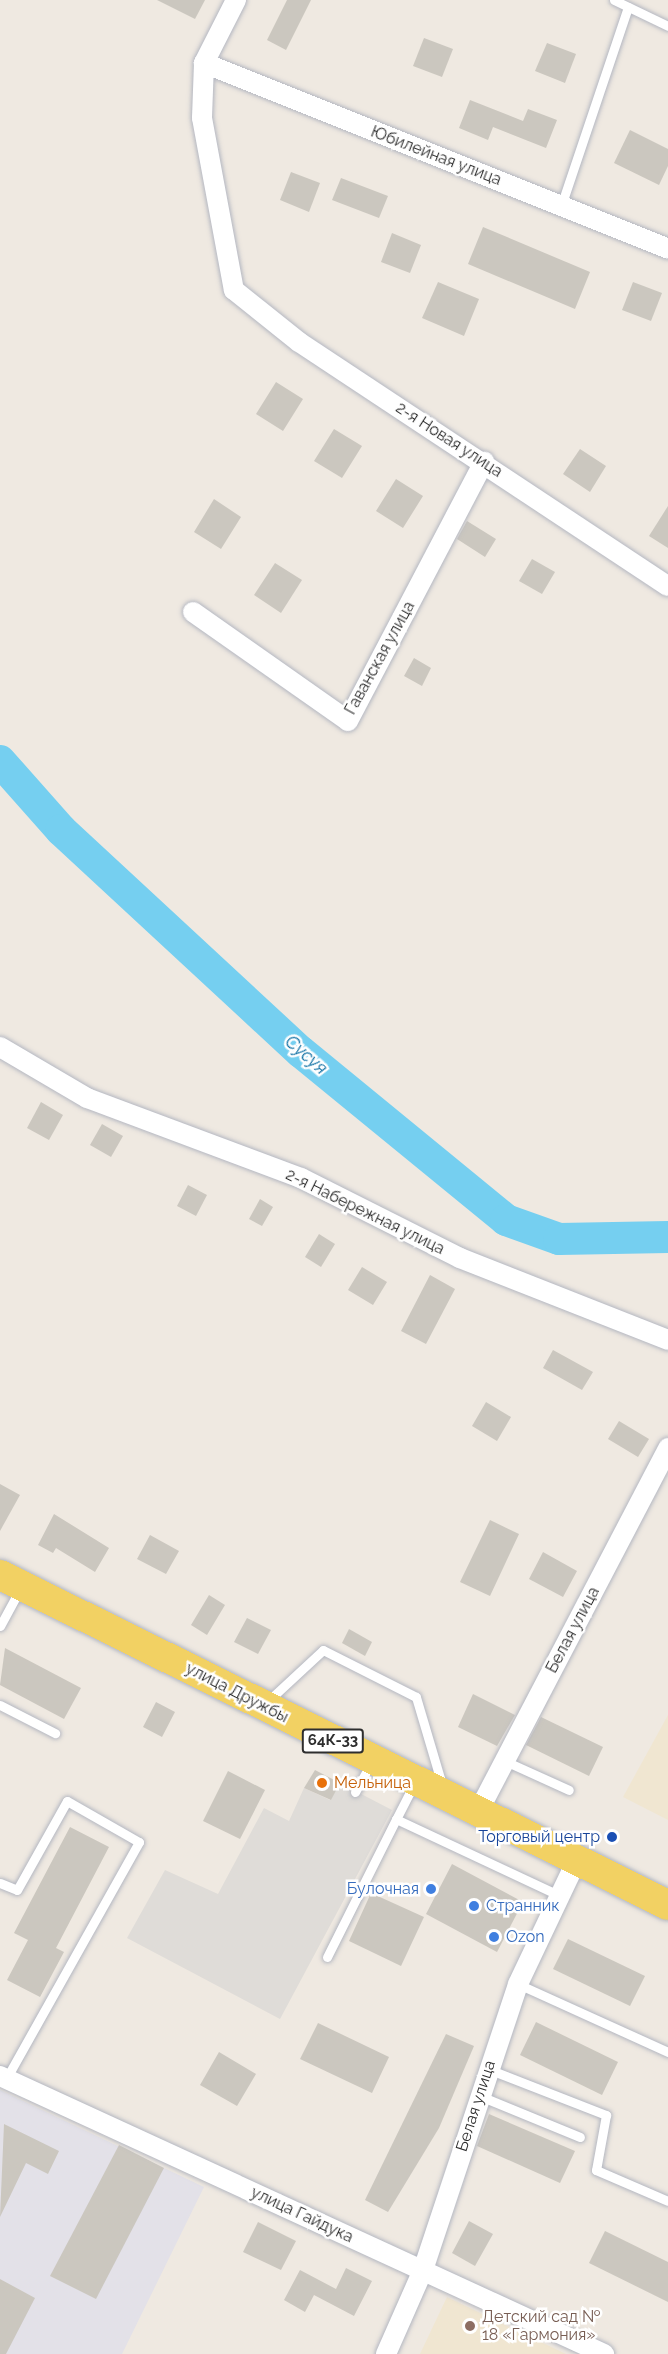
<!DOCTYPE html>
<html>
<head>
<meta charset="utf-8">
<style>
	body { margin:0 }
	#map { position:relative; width:668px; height:2354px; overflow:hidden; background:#efe9e1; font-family:Raleway,sans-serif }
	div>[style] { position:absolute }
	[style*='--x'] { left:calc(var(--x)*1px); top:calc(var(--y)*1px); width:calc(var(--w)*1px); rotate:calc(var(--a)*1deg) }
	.industrial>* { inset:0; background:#e3e1e8 }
	.education>* { inset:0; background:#f0e6d1 }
	.plaza>* { inset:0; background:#dfdcd8 }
	.river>* { height:32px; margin:-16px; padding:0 16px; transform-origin:16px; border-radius:16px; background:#75cff0 }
	.building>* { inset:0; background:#cbc7bf }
	.roads { filter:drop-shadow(0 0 2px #b4b7c1) drop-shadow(0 0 2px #b4b7c1) }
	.service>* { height:9px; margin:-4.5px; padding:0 4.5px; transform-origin:4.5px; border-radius:4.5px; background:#fff }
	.minor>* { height:20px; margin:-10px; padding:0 10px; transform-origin:10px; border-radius:10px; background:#fff }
	.primary>* { height:30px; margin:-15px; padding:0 15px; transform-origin:15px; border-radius:15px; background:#f2d163 }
	.dots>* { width:16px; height:16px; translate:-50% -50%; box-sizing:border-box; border:3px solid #fff; border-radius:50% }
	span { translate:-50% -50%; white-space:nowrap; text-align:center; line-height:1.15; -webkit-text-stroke:5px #fff; paint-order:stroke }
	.shield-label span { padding:2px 4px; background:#fff; border:2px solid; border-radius:4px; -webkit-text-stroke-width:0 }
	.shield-label { font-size:15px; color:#2e2e2e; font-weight:700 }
	.street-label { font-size:16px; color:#2e2e2e }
	.food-label { font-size:16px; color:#c56008 }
	.left { translate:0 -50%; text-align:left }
	.transit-label { font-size:16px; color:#164399 }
	.right { translate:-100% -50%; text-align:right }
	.shop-label { font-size:16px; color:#366cbe }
	.education-label { font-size:16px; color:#785e54 }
	.water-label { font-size:18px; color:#0d6fa3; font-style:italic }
</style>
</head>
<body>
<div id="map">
	<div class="industrial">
		<i style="clip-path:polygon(0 2090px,204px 2187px,122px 2354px,0 2354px)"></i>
	</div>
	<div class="education">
		<i style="clip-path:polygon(668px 1715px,668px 1820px,623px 1797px)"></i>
		<i style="clip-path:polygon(447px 2297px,566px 2354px,420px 2354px)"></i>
	</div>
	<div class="plaza">
		<i style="clip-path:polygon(340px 1783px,392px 1810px,280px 2019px,127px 1938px,165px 1870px,218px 1894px,264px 1808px,289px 1821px,304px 1788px,330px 1800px)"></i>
	</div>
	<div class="river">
		<i style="--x:0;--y:761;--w:92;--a:48.5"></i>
		<i style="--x:61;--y:830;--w:327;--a:42.8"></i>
		<i style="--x:301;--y:1052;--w:265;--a:39.3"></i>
		<i style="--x:506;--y:1220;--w:56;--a:19.7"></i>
		<i style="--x:559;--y:1239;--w:109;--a:-1.1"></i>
	</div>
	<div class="building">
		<i style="clip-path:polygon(157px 0,205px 0,195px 19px)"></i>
		<i style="clip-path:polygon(287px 0,311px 0,286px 50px,267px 40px)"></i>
		<i style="clip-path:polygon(424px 38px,453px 49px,442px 77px,413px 66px)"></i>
		<i style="clip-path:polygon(547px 43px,576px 54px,565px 83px,535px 71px)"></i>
		<i style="clip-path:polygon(470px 100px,523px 121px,528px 109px,557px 120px,546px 148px,493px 127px,488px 140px,459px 128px)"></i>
		<i style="clip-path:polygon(630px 130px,668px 149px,668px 166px,659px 185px,614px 163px)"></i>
		<i style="clip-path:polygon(291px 172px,320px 183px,309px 212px,280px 200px)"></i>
		<i style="clip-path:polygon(341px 178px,388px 196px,379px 218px,332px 200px)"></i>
		<i style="clip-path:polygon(483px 227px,590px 272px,575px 309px,468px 264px)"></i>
		<i style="clip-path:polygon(392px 233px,421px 245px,410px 273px,381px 262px)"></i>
		<i style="clip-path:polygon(438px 282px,479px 299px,464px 336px,422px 318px)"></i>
		<i style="clip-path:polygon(633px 282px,662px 293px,651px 321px,622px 310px)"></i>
		<i style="clip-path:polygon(276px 382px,303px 399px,283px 431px,256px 414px)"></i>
		<i style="clip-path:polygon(334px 429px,362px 446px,342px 478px,314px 461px)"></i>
		<i style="clip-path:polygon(580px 449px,606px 466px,590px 492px,563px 474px)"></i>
		<i style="clip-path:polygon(396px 479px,423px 496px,403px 528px,376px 511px)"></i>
		<i style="clip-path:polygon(214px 499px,241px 517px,221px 549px,194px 532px)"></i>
		<i style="clip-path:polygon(668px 506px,668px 548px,649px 536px)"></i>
		<i style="clip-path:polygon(467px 521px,496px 539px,485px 557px,457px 539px)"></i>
		<i style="clip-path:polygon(532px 559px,555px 572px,542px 594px,519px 581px)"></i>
		<i style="clip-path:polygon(275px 563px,302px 580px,281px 613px,254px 595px)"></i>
		<i style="clip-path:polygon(414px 658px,431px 668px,422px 686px,404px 676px)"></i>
		<i style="clip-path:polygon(41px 1102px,63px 1115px,49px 1140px,27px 1128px)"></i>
		<i style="clip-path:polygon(102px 1124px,123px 1136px,111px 1157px,90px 1145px)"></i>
		<i style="clip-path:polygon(188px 1185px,207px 1195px,196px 1216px,177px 1206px)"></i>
		<i style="clip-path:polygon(260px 1199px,273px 1207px,262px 1226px,249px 1219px)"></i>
		<i style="clip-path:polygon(319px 1234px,335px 1244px,321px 1267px,305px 1257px)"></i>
		<i style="clip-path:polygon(362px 1267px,387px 1282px,373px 1305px,348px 1290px)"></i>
		<i style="clip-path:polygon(430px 1275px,455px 1289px,426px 1344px,401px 1331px)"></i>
		<i style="clip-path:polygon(553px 1350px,593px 1372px,582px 1390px,543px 1368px)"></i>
		<i style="clip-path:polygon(486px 1402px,511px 1417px,497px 1441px,472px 1426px)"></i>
		<i style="clip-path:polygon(619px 1421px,649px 1439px,638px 1457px,608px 1439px)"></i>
		<i style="clip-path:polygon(0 1484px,20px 1495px,0 1531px)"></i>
		<i style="clip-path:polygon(54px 1514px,109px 1548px,95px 1572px,56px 1548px,53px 1553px,38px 1545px)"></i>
		<i style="clip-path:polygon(490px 1520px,519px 1534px,490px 1596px,460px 1582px)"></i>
		<i style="clip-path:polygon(150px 1535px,179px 1551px,166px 1574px,137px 1559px)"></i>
		<i style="clip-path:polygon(543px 1552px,577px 1571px,563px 1597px,529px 1579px)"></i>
		<i style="clip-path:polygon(209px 1595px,225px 1605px,207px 1635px,191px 1625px)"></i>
		<i style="clip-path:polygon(247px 1618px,271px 1630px,258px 1654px,234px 1642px)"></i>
		<i style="clip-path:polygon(349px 1629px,372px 1642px,365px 1656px,342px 1643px)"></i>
		<i style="clip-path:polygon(5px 1648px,81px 1688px,64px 1719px,0 1685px)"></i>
		<i style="clip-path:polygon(473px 1694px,515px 1715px,497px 1746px,458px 1727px)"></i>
		<i style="clip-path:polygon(156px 1702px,175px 1712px,162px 1737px,143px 1727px)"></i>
		<i style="clip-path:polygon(541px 1717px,603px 1747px,589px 1776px,526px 1745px)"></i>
		<i style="clip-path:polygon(315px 1770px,340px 1783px,331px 1800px,304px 1788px)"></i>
		<i style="clip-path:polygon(228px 1771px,265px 1790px,240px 1839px,203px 1821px)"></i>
		<i style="clip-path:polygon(70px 1827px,109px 1847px,56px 1948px,64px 1952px,40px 1997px,7px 1980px,28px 1940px,14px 1933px)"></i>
		<i style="clip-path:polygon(452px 1864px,523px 1902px,497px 1952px,426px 1914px)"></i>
		<i style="clip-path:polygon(371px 1893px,424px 1917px,401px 1966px,349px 1941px)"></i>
		<i style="clip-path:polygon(568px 1939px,645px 1976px,630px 2006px,553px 1969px)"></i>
		<i style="clip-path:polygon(536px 2022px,618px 2062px,602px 2095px,520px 2055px)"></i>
		<i style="clip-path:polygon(318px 2023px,389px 2057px,372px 2093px,300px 2059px)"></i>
		<i style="clip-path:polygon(446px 2034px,474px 2046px,439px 2128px,388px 2212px,365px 2200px)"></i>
		<i style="clip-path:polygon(219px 2052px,256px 2074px,237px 2106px,200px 2085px)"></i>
		<i style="clip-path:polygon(489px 2114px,575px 2151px,560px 2183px,477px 2146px)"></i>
		<i style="clip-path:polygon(4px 2124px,59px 2151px,48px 2174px,26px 2163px,0 2217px)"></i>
		<i style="clip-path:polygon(119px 2145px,164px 2168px,96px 2299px,50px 2276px)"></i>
		<i style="clip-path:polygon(469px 2221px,493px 2234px,475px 2266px,452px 2253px)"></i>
		<i style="clip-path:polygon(258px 2222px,296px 2241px,281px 2270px,243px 2252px)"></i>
		<i style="clip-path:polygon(605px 2231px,668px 2262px,668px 2302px,589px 2263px)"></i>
		<i style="clip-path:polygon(346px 2268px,372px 2281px,354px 2316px,314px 2295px,305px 2312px,284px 2300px,300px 2270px,336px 2289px)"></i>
		<i style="clip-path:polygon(0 2279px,35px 2298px,6px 2354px,0 2354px)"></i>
	</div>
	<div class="roads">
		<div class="service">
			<i style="--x:614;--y:0;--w:60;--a:25.7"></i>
			<i style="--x:561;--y:206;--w:210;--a:-71.4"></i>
			<i style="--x:0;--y:1626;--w:42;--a:-61.6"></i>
			<i style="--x:268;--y:1701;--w:75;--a:-42.8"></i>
			<i style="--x:323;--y:1650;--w:104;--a:26.8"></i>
			<i style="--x:416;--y:1697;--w:92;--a:73.5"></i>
			<i style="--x:0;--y:1705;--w:62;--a:27"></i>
			<i style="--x:505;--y:1761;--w:70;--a:24.4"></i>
			<i style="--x:414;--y:1784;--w:39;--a:117"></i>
			<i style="--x:396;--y:1819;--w:179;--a:25.1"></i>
			<i style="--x:355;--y:1792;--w:33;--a:-61"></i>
			<i style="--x:0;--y:1883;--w:18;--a:22"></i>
			<i style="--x:17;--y:1890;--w:102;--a:-60.7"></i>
			<i style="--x:67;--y:1801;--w:83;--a:29.7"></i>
			<i style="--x:139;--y:1842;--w:272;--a:119.3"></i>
			<i style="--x:327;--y:1957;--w:154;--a:-63.4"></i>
			<i style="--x:518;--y:1984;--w:165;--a:24.4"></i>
			<i style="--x:488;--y:2069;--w:127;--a:21.3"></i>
			<i style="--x:606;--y:2115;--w:56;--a:100.3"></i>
			<i style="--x:596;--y:2170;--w:78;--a:23.3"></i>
			<i style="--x:480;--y:2096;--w:108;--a:22.3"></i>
		</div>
		<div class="minor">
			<i style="--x:236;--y:0;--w:71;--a:116.9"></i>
			<i style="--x:204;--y:63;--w:55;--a:92.1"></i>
			<i style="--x:202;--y:118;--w:175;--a:79.5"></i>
			<i style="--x:234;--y:290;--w:83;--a:38.7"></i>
			<i style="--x:299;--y:342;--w:442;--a:33.5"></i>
			<i style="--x:204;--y:63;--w:500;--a:21.8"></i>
			<i style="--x:193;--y:612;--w:189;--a:35.1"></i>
			<i style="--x:348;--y:721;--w:293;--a:-62.3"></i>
			<i style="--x:0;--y:1047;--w:101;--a:30.4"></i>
			<i style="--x:87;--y:1098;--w:228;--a:20.5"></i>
			<i style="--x:301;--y:1178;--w:178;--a:26.7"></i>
			<i style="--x:460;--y:1258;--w:224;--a:21.5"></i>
			<i style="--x:478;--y:1812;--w:411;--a:-62.4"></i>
			<i style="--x:0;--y:2076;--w:665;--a:24.71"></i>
			<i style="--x:386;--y:2354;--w:92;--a:-66.2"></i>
			<i style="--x:423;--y:2270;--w:301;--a:-71.6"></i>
			<i style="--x:518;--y:1984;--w:135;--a:-64.6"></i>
		</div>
		<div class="primary">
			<i style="--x:0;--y:1575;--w:745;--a:26.29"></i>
		</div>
	</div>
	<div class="dots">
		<i style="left:322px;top:1783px;background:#e8710a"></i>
		<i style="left:612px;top:1837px;background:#1a4fb4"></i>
		<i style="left:431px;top:1889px;background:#3f7fe0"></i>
		<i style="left:474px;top:1906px;background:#3f7fe0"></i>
		<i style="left:494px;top:1937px;background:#3f7fe0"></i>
		<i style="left:470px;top:2326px;background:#8d6e63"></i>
	</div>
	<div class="shield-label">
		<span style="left:333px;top:1741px">64К-33</span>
	</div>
	<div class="street-label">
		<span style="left:436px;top:156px;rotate:21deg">Юбилейная улица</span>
		<span style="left:449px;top:440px;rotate:33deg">2-я Новая улица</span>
		<span style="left:380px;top:658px;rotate:-61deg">Гаванская улица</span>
		<span style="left:365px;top:1212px;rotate:26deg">2-я Набережная улица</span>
		<span style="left:573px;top:1630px;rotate:-62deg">Белая улица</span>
		<span style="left:237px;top:1693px;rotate:27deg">улица Дружбы</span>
		<span style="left:476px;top:2106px;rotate:-72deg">Белая улица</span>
		<span style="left:302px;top:2215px;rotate:25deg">улица Гайдука</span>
	</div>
	<div class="food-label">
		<span class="left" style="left:334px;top:1783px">Мельница</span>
	</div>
	<div class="transit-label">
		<span class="right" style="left:600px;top:1837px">Торговый центр</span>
	</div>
	<div class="shop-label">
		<span class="right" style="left:419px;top:1889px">Булочная</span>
		<span class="left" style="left:486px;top:1906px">Странник</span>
		<span class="left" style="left:506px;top:1937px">Ozon</span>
	</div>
	<div class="education-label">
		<span class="left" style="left:482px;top:2326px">Детский сад №<br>18 «Гармония»</span>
	</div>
	<div class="water-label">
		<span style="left:306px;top:1055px;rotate:41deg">Сусуя</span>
	</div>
</div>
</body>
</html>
